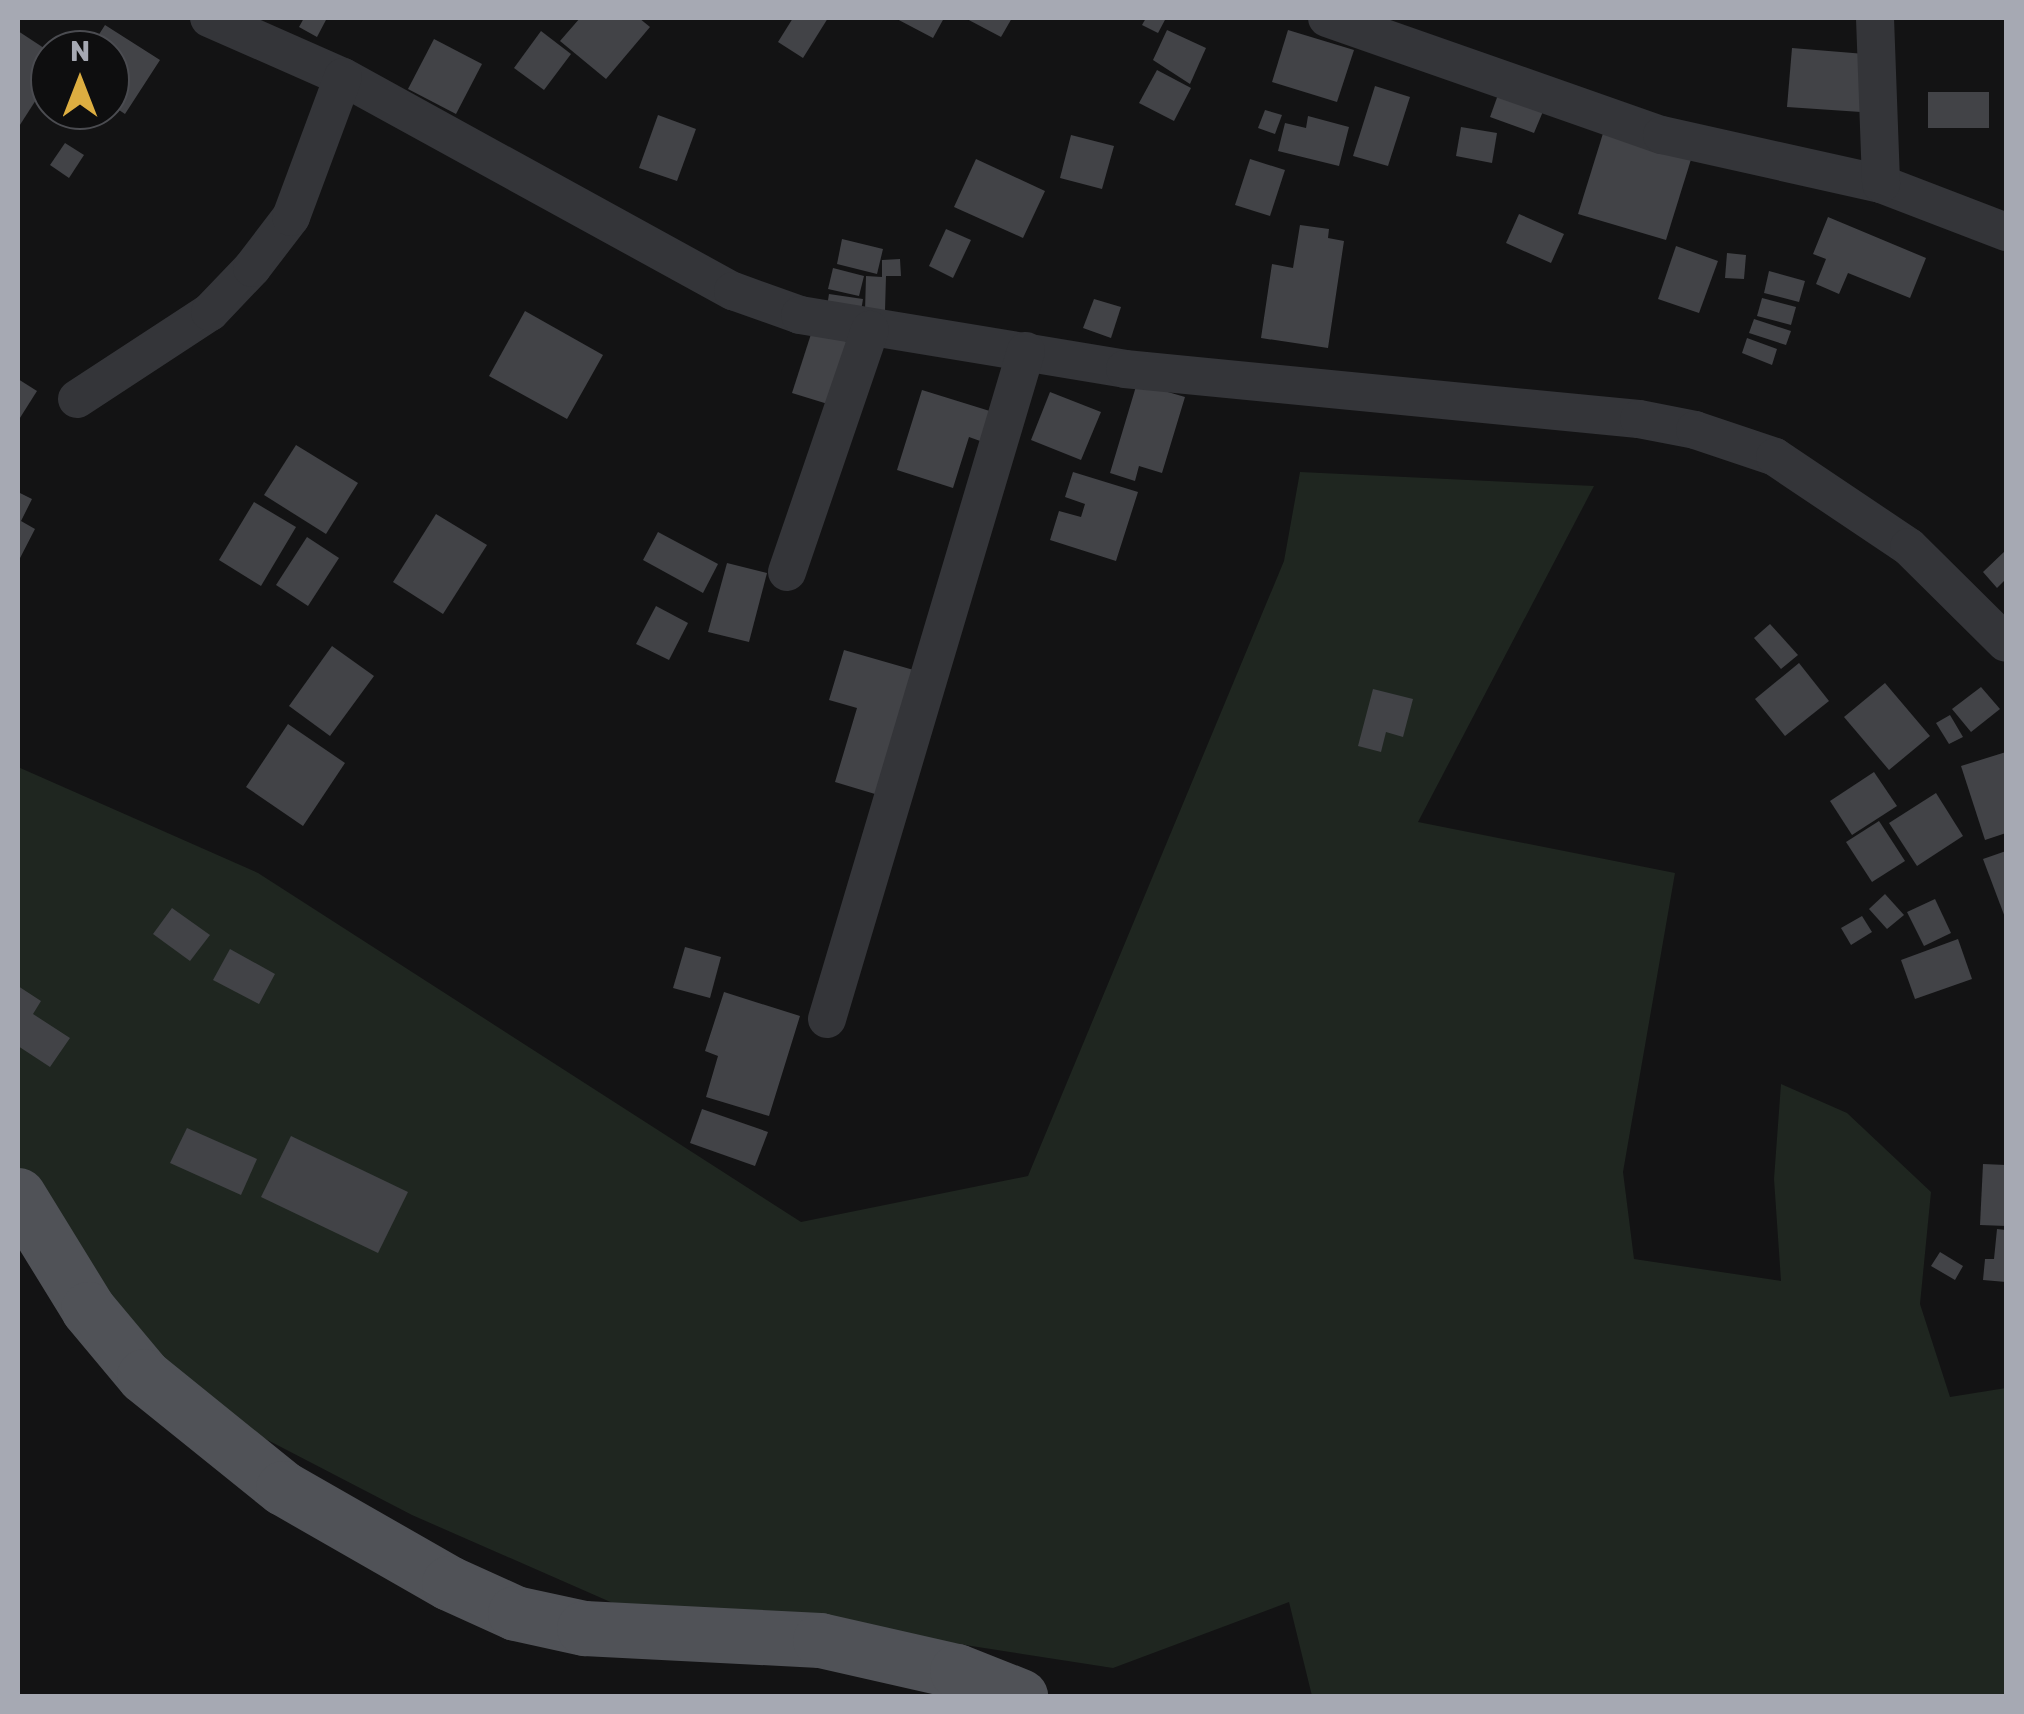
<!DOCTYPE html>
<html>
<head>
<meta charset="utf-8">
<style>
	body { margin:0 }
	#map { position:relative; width:2024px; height:1714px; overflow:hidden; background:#131314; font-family:Rubik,sans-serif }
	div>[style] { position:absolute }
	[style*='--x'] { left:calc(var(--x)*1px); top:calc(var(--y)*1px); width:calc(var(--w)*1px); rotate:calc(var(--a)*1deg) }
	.green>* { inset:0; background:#1f2620 }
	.building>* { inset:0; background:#424347 }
	.minor>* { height:38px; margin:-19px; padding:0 19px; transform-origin:19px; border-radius:19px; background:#343539 }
	.primary>* { height:55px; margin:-27.5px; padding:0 27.5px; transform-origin:27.5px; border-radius:27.5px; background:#505257 }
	span { translate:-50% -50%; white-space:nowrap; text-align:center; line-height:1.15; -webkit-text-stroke:10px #0e0e0f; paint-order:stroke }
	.frame { position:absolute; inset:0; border:20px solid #a6a9b3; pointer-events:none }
	.north { position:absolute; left:30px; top:30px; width:100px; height:100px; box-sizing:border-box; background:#0e0e0f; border:2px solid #4b4c51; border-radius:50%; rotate:0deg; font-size:28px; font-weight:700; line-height:40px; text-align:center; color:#a6a9b3 }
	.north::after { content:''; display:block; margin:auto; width:35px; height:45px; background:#ddae41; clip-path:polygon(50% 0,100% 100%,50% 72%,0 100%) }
</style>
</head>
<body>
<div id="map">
	<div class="green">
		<i style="clip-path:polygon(1300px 472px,1594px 486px,1418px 822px,1675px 873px,1623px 1172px,1634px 1259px,1781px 1281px,1774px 1179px,1781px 1084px,1847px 1113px,1931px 1192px,1920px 1304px,1950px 1397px,2006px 1388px,2006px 1696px,1312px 1696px,1289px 1602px,1113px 1668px,933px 1640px,681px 1633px,412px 1515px,144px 1376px,18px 1195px,18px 767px,258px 873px,801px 1222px,1028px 1176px,1284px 561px)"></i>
	</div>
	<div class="building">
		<i style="clip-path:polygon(304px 18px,327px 18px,317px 37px,299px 27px)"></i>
		<i style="clip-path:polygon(580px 18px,639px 18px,650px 27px,606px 79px,560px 41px)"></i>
		<i style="clip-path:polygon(793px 18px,828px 18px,803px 58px,778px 42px)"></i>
		<i style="clip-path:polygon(895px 18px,944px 18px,933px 38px)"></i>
		<i style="clip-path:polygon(965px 18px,1012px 18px,1001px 37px)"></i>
		<i style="clip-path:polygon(1146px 18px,1166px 18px,1158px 33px,1142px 25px)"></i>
		<i style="clip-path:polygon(105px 25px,160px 60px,125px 114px,110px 104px,110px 50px,89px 50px)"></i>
		<i style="clip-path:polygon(1167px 30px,1206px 48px,1190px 84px,1153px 60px)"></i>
		<i style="clip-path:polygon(1288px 30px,1354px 50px,1337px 102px,1272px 82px)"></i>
		<i style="clip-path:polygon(18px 31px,50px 52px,50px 78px,18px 128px)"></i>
		<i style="clip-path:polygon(541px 31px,571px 54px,544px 90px,514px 68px)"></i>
		<i style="clip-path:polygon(434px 39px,482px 64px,456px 114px,408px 89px)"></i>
		<i style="clip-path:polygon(1792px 48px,1865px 54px,1861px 112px,1787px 107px)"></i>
		<i style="clip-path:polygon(1157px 70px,1191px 88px,1174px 121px,1139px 103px)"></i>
		<i style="clip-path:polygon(1375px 86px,1410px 97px,1388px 166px,1353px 156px)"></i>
		<i style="clip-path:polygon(1499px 92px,1544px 109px,1534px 133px,1490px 117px)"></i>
		<i style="clip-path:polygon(1928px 92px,1989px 92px,1989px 128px,1928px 128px)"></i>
		<i style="clip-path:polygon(1265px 110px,1282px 115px,1275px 134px,1258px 128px)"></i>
		<i style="clip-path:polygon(658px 115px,696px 129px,677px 181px,639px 168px)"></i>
		<i style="clip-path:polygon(1308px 116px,1349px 127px,1339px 166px,1278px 151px,1285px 123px,1306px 128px)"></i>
		<i style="clip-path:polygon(1461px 127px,1497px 133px,1492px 163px,1456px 156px)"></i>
		<i style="clip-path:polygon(1605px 127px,1693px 153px,1666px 240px,1578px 214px)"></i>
		<i style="clip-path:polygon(1071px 135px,1114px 146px,1102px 189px,1060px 178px)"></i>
		<i style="clip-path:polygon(65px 143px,84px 155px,69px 178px,50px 165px)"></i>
		<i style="clip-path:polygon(976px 159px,1045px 191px,1023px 238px,954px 207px)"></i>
		<i style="clip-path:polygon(1250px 159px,1285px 170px,1270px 216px,1235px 205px)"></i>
		<i style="clip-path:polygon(1519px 214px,1564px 234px,1551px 263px,1506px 243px)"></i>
		<i style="clip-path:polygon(1828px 217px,1926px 258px,1910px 298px,1848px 273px,1839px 294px,1816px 284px,1826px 259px,1813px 254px)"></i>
		<i style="clip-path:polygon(1300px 225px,1329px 229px,1328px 238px,1344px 241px,1328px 348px,1261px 338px,1272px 264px,1293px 268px)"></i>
		<i style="clip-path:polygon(946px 229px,971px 240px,953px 278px,929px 266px)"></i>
		<i style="clip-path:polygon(842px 239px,883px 249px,877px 274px,837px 264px)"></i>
		<i style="clip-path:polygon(1676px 246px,1718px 261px,1699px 313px,1658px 299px)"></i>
		<i style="clip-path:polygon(1727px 253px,1746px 255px,1744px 279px,1725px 278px)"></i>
		<i style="clip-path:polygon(900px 259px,901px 276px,886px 276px,885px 311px,865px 311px,866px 276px,882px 277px,882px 260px)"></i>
		<i style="clip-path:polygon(833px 268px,864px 276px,859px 296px,828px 289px)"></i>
		<i style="clip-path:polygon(1769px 271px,1805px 281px,1799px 302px,1764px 293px)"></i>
		<i style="clip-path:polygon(829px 294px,863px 299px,860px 317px,826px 313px)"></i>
		<i style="clip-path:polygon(1762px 298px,1796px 307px,1791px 325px,1757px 316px)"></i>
		<i style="clip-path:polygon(1094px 299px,1121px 307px,1111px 338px,1083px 328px)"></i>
		<i style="clip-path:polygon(525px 311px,603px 355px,567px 419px,489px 376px)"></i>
		<i style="clip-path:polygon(1754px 319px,1791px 331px,1786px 345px,1749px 333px)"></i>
		<i style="clip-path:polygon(812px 331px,851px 343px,831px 405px,792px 393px)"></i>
		<i style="clip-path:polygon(1747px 338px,1777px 349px,1772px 365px,1742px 353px)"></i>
		<i style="clip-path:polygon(18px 379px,37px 391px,18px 421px)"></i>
		<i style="clip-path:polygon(1137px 383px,1185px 397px,1162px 473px,1139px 466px,1135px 481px,1110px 473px)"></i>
		<i style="clip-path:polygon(922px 390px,993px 412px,983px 442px,969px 437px,953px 488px,897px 470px)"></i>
		<i style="clip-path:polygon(1050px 392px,1101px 412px,1081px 460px,1031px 440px)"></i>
		<i style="clip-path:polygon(296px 445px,358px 483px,326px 534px,264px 495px)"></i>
		<i style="clip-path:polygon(1073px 472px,1138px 492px,1116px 561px,1050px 540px,1059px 511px,1081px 517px,1085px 504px,1065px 497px)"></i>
		<i style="clip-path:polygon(18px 492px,32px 499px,21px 521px,35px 529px,18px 562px)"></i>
		<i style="clip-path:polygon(254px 502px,296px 527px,261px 586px,219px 560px)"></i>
		<i style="clip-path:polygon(436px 514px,487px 545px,443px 614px,393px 582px)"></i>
		<i style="clip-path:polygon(658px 532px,718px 564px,703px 593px,643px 560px)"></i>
		<i style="clip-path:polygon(307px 537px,339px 558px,308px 606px,276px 585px)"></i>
		<i style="clip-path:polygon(2006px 550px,2006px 579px,1997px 588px,1983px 572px)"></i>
		<i style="clip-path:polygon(727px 563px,767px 573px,749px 642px,708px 632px)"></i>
		<i style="clip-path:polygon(656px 606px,688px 623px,669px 660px,636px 644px)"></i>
		<i style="clip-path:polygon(1770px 624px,1798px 655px,1781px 669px,1754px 638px)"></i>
		<i style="clip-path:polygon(332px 646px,374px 676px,330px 736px,289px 706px)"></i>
		<i style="clip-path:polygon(844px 650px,924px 673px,885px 797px,835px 782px,857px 708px,829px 700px)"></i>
		<i style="clip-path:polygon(1799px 663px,1829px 701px,1785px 736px,1755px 699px)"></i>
		<i style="clip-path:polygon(1885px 683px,1930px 736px,1889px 770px,1844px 717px)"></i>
		<i style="clip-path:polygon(1981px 687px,2000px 709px,1971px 732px,1952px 709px)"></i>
		<i style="clip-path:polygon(1373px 689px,1413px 699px,1403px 737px,1386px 732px,1381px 752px,1358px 746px)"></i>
		<i style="clip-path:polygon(1950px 715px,1963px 737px,1949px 744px,1936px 723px)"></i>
		<i style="clip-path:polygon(288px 724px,345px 763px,303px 826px,246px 787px)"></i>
		<i style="clip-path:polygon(2006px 752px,2006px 833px,1985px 840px,1961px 766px)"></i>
		<i style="clip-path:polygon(1874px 772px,1897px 806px,1852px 835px,1830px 801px)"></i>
		<i style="clip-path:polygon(1936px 793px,1963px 836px,1917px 866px,1889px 823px)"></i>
		<i style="clip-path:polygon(1879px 821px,1905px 861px,1872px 882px,1846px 842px)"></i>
		<i style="clip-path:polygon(2006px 851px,2006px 920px,1983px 859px)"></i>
		<i style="clip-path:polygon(1885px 894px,1904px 915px,1887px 929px,1869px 909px)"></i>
		<i style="clip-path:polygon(1935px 899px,1951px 933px,1924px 946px,1907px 912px)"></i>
		<i style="clip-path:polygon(172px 908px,210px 935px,190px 961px,153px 934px)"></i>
		<i style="clip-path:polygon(1862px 916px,1872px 932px,1851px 945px,1841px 928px)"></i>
		<i style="clip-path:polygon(1958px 939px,1972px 979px,1915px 999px,1901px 960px)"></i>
		<i style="clip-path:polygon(685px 947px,721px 957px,710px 998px,673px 988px)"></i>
		<i style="clip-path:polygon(230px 949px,275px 974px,259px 1004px,213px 980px)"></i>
		<i style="clip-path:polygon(18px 986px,41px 1001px,33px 1014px,70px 1038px,50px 1067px,18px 1046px)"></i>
		<i style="clip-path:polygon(724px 992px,800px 1016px,769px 1116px,706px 1097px,718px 1056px,705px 1051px)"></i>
		<i style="clip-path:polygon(702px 1109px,768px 1132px,755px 1166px,690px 1143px)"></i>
		<i style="clip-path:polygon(187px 1128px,257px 1159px,241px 1195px,170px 1163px)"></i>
		<i style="clip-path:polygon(291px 1136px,408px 1192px,378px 1253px,261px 1197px)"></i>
		<i style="clip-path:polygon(1983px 1164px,2006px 1165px,2006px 1226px,1980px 1225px)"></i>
		<i style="clip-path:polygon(1997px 1229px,2006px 1230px,2006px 1282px,1983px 1280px,1985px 1259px,1994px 1259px)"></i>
		<i style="clip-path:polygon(1940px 1252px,1963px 1266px,1955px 1280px,1931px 1266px)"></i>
	</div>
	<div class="minor">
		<i style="--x:209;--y:18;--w:146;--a:23.8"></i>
		<i style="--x:343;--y:77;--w:445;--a:28.8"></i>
		<i style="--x:733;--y:291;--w:71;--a:19.7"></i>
		<i style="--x:800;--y:315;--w:329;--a:9.4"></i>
		<i style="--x:1125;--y:369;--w:516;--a:5.56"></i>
		<i style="--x:1639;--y:419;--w:57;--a:11.1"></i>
		<i style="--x:1695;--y:430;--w:84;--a:18.6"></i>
		<i style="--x:1775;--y:457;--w:161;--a:33.9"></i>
		<i style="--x:1909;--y:547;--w:136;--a:44.7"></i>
		<i style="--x:1327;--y:18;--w:355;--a:19.3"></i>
		<i style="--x:1662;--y:135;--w:224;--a:12.6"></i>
		<i style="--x:1881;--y:184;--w:134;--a:21"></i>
		<i style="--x:1875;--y:18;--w:166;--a:87.9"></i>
		<i style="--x:77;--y:399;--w:159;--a:-33.2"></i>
		<i style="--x:210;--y:312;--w:61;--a:-46.3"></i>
		<i style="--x:252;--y:268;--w:64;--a:-52.6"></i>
		<i style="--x:291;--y:217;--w:149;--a:-69.6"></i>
		<i style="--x:787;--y:572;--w:256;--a:-71.1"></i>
		<i style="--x:827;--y:1019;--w:697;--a:-73.41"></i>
	</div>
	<div class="primary">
		<i style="--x:18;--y:1195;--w:134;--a:58.4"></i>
		<i style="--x:88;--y:1309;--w:87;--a:50.1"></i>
		<i style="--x:144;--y:1376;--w:179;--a:38.9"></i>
		<i style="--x:283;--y:1488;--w:191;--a:29.8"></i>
		<i style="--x:449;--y:1583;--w:72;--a:24.4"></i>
		<i style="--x:515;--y:1613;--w:71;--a:12.3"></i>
		<i style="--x:584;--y:1628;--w:236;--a:2.9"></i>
		<i style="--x:820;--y:1640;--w:140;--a:12.8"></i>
		<i style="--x:957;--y:1671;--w:68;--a:21.6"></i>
	</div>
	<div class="frame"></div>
	<div class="north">N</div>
</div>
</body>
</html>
